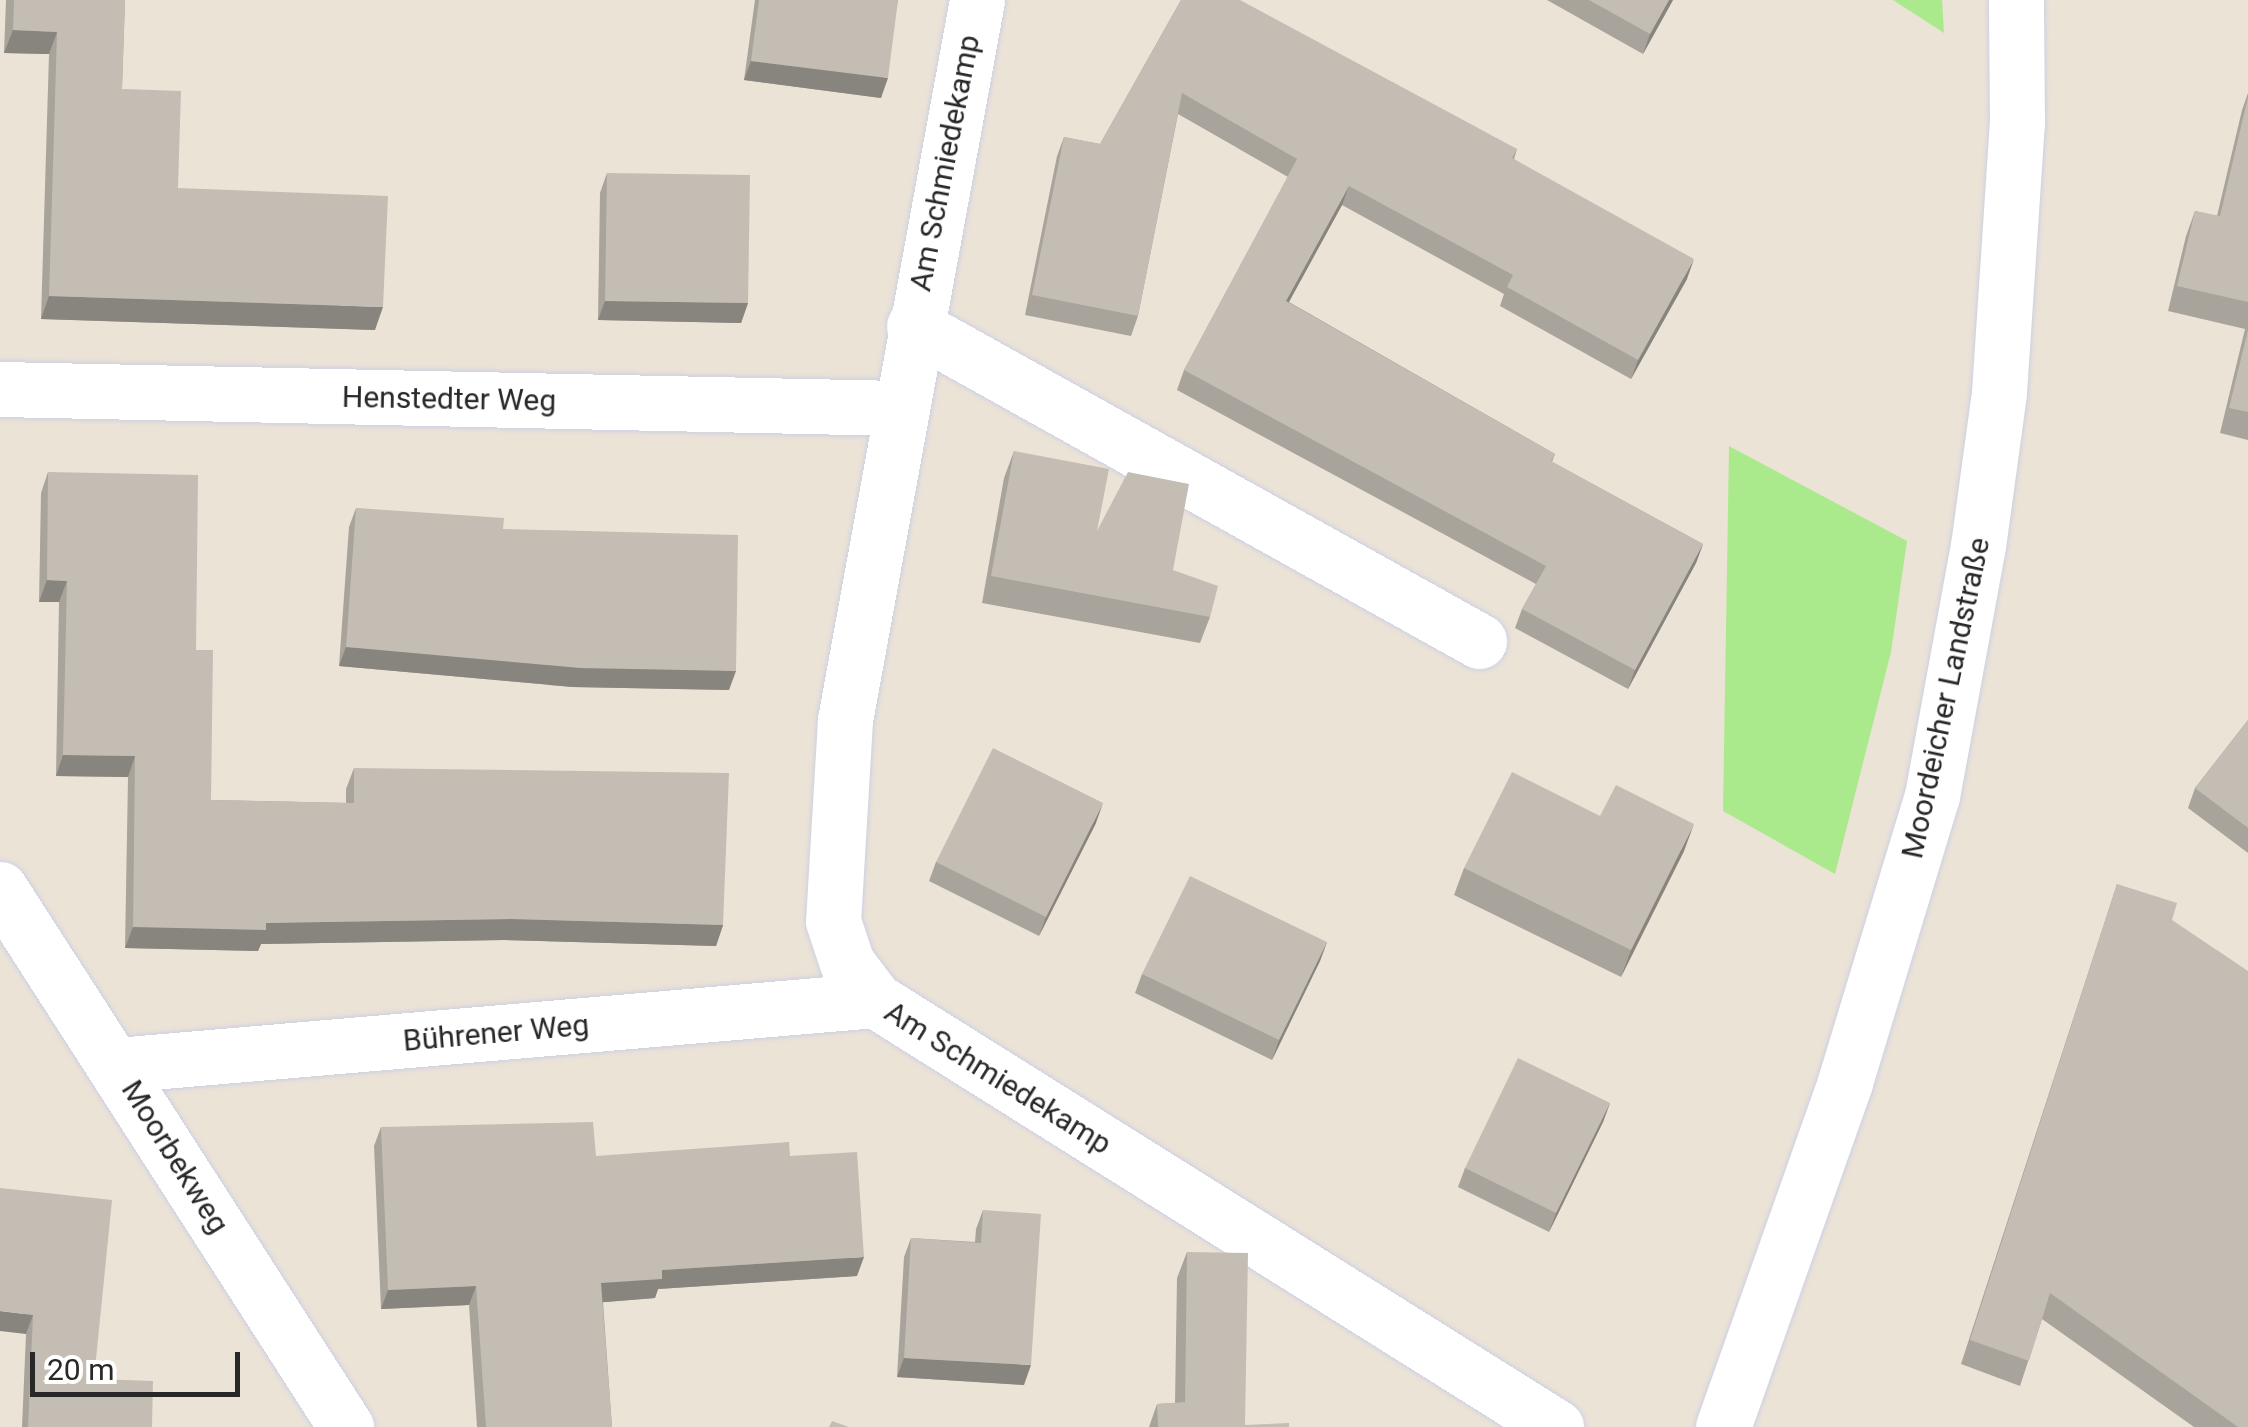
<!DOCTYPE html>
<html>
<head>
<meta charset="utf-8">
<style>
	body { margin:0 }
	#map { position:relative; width:2248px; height:1427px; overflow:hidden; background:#ece3d7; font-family:Roboto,sans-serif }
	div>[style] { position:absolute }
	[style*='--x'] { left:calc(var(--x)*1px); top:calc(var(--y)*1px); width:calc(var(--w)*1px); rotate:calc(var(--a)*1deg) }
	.green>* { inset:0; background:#abe98d }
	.roads { filter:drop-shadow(0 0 2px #ccd0e3) drop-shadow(0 0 2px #ccd0e3) }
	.minor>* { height:55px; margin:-27.5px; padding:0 27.5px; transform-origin:27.5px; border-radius:27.5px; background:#fff }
	.secondary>* { height:55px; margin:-27.5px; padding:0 27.5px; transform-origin:27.5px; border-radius:27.5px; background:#fff }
	.wall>* { inset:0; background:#a8a39b }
	.shaded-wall>* { inset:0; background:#88847e }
	.building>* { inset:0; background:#c3bdb4 }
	span { translate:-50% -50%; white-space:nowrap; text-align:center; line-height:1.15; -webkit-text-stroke:10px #fff; paint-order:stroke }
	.street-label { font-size:30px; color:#282828 }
	.scale { position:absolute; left:30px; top:1352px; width:210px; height:45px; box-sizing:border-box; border:5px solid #282828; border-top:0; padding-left:12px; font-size:30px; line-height:35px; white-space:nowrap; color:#282828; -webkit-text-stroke:8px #fff; paint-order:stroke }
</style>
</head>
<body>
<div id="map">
	<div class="green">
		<i style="clip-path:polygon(1893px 0,1942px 0,1944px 33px)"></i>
		<i style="clip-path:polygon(1729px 446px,1907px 541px,1891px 652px,1835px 874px,1723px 811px)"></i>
	</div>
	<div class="roads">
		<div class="minor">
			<i style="--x:977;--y:0;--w:732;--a:100.39"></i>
			<i style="--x:845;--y:720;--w:201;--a:93.4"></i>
			<i style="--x:833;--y:921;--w:44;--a:71.6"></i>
			<i style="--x:847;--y:963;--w:46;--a:52.9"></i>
			<i style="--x:875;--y:1000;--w:804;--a:32.09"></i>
			<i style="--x:914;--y:326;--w:647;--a:29.14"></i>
			<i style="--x:0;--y:389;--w:898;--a:1.21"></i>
			<i style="--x:0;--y:889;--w:640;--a:57.25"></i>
			<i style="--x:117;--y:1065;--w:761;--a:-4.9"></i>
		</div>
		<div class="secondary">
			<i style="--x:1723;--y:1427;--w:366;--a:-70.5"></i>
			<i style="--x:1845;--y:1082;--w:299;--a:-73.1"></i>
			<i style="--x:1932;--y:796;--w:254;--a:-79.6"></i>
			<i style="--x:1978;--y:546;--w:155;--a:-82.2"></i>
			<i style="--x:1999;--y:392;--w:270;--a:-86.2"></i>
			<i style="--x:2017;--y:123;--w:123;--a:-90.5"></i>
		</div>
	</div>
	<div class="wall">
		<i style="clip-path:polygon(6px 0,125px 0,122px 89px,178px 188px,375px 330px,41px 319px,49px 54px,4px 53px)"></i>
		<i style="clip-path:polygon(755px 0,898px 0,881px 98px,744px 80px)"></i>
		<i style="clip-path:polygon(1181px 0,1517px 149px,1514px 159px,1687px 279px,1631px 379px,1500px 306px,1504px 294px,1342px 205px,1289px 302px,1555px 454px,1552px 462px,1703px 544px,1696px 563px,1628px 689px,1515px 628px,1522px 609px,1536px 584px,1177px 390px,1184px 370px,1288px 177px,1178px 114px,1138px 316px,1131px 336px,1025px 315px,1057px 156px,1064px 137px,1100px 144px)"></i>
		<i style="clip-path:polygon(1547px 0,1673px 0,1643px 54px)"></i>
		<i style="clip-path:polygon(2248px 93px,2248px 440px,2220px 433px,2245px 329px,2168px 311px,2186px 236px,2195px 211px,2217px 216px,2242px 110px)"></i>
		<i style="clip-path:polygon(607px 173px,748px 303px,741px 323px,598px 320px,600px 193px)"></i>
		<i style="clip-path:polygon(1014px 451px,1097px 531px,1173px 570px,1210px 617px,1200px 643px,982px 603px,1004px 478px)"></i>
		<i style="clip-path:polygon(48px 472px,196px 650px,211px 800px,346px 803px,346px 789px,354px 768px,723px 925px,716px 946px,504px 940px,261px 944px,258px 951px,125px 948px,128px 777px,56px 776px,59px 602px,39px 602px,41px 493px)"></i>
		<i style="clip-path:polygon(356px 508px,503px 529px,729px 690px,573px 687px,339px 666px,349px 527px)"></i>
		<i style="clip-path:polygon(2248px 720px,2248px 853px,2188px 808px,2195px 788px)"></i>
		<i style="clip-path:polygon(1600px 816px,1684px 851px,1621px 977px,1454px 895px,1464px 868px)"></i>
		<i style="clip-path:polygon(1096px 823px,1039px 936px,929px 881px,936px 862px)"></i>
		<i style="clip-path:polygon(2117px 884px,2172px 920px,2248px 1427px,2194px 1427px,2042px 1319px,2020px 1386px,1961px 1364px)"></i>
		<i style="clip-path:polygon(1327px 942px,1320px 961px,1272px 1060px,1135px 993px,1142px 974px)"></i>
		<i style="clip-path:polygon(1610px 1103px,1603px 1122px,1549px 1232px,1458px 1187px,1465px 1168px)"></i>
		<i style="clip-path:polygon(381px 1127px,596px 1156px,790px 1156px,857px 1276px,658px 1289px,655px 1298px,603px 1302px,612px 1427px,477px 1427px,469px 1305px,381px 1309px,374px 1146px)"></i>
		<i style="clip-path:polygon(0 1188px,94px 1379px,152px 1427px,22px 1427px,26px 1334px)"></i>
		<i style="clip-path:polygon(983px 1210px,1024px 1385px,897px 1377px,904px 1257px,911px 1238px,975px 1242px,976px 1229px)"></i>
		<i style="clip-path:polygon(1187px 1252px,1245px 1425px,1289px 1427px,1149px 1427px,1157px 1404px,1175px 1403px,1177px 1278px)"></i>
	</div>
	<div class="shaded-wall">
		<i style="clip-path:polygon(1669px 0,1673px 0,1643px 54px,1650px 34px)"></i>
		<i style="clip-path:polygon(13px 30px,57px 32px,49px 54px,4px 53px)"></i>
		<i style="clip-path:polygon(751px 61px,888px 78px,881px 98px,744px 80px)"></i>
		<i style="clip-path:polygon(1349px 186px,1342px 205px,1279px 320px,1286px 301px)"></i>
		<i style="clip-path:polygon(1694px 259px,1687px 279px,1631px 379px,1638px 360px)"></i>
		<i style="clip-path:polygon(49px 296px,383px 307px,375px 330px,41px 319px)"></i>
		<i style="clip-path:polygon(605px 301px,748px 303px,741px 323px,598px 320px)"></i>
		<i style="clip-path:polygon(1703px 544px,1696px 563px,1628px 689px,1635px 670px)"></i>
		<i style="clip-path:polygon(47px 580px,67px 581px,59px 602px,39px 602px)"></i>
		<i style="clip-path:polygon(346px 647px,736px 671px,729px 690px,573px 687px,339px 666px)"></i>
		<i style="clip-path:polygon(63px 755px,135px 756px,128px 777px,56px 776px)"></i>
		<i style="clip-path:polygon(1103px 803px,1096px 823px,1039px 936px,1046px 917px)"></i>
		<i style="clip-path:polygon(1694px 824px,1684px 851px,1621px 977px,1631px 950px)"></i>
		<i style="clip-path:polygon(512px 919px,723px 925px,716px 946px,504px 940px,261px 944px,258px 951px,125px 948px,133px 927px,266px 923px)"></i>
		<i style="clip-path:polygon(1327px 942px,1320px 961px,1272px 1060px,1279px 1040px)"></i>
		<i style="clip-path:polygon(1610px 1103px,1603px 1122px,1549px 1232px,1556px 1213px)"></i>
		<i style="clip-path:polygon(864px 1257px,857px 1276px,658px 1289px,655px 1298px,594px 1303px,601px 1283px,662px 1270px)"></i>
		<i style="clip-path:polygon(476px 1286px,469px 1305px,381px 1309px,388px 1290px)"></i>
		<i style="clip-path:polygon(0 1311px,33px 1315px,26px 1334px,0 1331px)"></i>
		<i style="clip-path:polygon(904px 1358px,1031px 1365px,1024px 1385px,897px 1377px)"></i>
	</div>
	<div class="building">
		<i style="clip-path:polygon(14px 0,125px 0,122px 89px,181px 91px,178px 188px,388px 196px,383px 307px,49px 296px,57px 32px,13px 30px)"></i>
		<i style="clip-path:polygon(759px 0,898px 0,888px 78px,751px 61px)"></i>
		<i style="clip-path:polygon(1181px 0,1240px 0,1517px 149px,1512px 158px,1694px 259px,1638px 360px,1507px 287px,1513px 275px,1349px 186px,1286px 301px,1555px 454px,1551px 461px,1703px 544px,1635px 670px,1522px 609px,1546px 566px,1184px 370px,1297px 159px,1182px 93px,1138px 316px,1032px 295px,1064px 137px,1100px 144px)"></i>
		<i style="clip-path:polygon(1589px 0,1669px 0,1650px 34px)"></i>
		<i style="clip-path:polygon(2248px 97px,2248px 302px,2177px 286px,2195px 211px,2220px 216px)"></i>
		<i style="clip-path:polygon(607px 173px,750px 175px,748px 303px,605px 301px)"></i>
		<i style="clip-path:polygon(2248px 330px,2248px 412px,2229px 408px)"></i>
		<i style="clip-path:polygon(1014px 451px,1109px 469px,1097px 531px,1128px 472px,1189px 484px,1173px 570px,1218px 586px,1210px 617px,991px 576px)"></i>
		<i style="clip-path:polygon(48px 472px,198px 475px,196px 650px,213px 650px,211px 800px,354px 803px,354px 768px,729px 773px,723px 925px,512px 919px,266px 923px,266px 930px,133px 927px,135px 756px,63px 755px,67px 581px,47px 580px)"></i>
		<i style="clip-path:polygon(356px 508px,504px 518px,503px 529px,738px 535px,736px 671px,580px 668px,346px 647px)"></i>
		<i style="clip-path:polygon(2248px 720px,2248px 828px,2195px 788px)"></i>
		<i style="clip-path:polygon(993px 748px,1103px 803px,1046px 917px,936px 862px)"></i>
		<i style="clip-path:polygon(1512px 772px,1600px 816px,1616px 785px,1694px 824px,1631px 950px,1464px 868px)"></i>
		<i style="clip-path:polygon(1190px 876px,1327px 942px,1279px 1040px,1142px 974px)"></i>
		<i style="clip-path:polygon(2117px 884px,2177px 903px,2172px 920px,2248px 971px,2248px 1427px,2238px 1427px,2050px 1293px,2029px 1361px,1970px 1340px)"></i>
		<i style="clip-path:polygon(1518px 1058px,1610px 1103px,1556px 1213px,1465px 1168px)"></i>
		<i style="clip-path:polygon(593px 1122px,596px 1156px,789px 1142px,790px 1156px,857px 1152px,864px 1257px,662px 1270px,662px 1279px,601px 1283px,612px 1427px,486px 1427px,476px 1286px,388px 1290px,381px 1127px)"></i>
		<i style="clip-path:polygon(0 1188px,112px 1200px,94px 1379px,153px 1381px,152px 1427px,28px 1427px,33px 1315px,0 1311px)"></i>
		<i style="clip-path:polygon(983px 1210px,1041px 1214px,1031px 1365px,904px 1358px,911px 1238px,981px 1243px)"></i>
		<i style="clip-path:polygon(1187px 1252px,1248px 1253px,1245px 1425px,1289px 1423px,1289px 1427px,1158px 1427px,1157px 1404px,1185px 1402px)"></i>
		<i style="clip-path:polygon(832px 1421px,849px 1427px,829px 1427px)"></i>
	</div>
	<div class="street-label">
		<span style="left:945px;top:163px;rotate:-79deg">Am Schmiedekamp</span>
		<span style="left:449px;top:399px;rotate:1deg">Henstedter Weg</span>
		<span style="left:1946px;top:698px;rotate:-78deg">Moordeicher Landstraße</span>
		<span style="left:496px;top:1033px;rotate:-5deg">Bührener Weg</span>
		<span style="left:998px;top:1078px;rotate:32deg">Am Schmiedekamp</span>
		<span style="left:175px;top:1157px;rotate:58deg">Moorbekweg</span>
	</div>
	<div class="scale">20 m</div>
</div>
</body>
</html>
